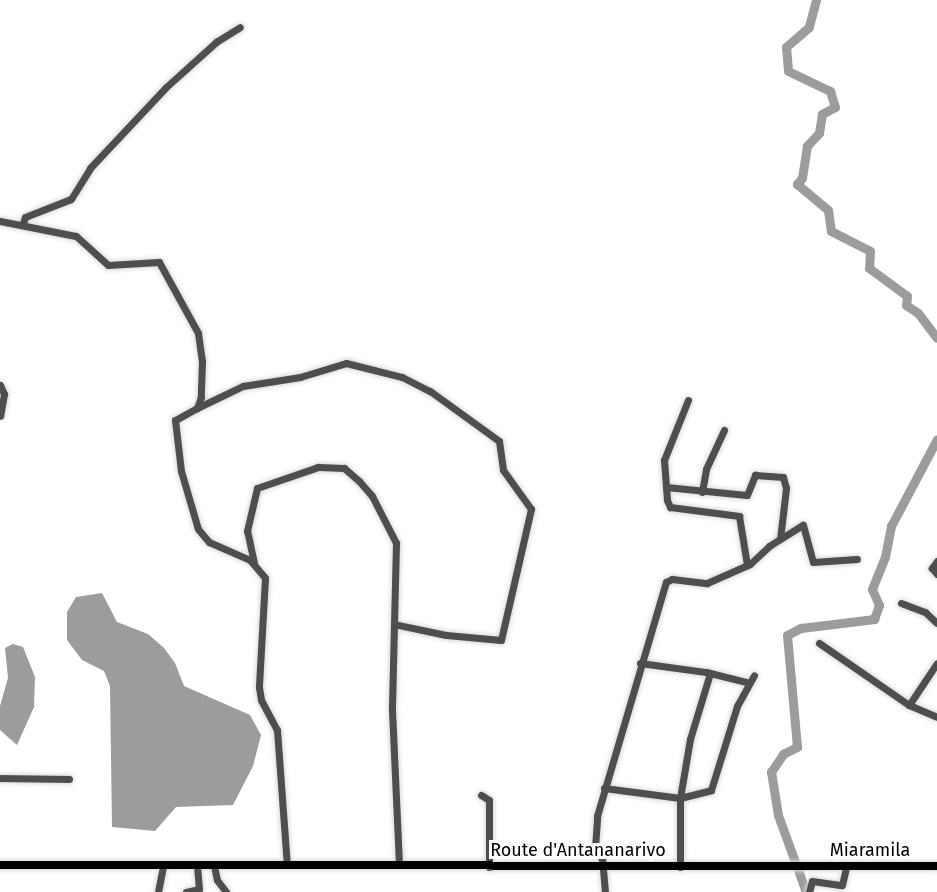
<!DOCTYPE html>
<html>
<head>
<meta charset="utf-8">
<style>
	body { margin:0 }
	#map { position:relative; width:937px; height:892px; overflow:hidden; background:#fff; font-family:"Fira Sans",sans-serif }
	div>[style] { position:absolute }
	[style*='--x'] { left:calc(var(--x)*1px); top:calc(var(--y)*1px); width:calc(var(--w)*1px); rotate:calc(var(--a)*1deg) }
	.water>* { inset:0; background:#9c9c9c }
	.river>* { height:9px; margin:-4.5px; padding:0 4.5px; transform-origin:4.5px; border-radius:4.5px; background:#9c9c9c }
	.roads { filter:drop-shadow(0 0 2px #dbdbdb) drop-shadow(0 0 2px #dbdbdb) }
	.minor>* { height:7px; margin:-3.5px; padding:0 3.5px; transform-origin:3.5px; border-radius:3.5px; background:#4e4e4e }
	.major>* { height:8px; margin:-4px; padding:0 4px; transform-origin:4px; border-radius:4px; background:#000 }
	span { translate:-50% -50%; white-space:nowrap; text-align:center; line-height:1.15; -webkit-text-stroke:6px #fff; paint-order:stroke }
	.street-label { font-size:18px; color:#000 }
</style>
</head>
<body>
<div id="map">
	<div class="water">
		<i style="clip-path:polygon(102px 593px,117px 622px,148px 634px,164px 648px,175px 663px,184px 686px,250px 715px,261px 735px,253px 766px,233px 805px,176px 807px,155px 831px,112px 827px,110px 686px,104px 671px,82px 660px,67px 640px,67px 612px,76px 597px)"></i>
		<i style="clip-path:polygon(13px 644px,23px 647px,35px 677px,34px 707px,17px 745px,0 730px,0 706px,8px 678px,5px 648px)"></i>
	</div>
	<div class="river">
		<i style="--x:816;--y:0;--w:28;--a:105"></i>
		<i style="--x:809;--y:27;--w:30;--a:139"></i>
		<i style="--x:786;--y:47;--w:24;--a:85"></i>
		<i style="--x:788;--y:71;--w:47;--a:25.5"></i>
		<i style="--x:830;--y:91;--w:17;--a:73"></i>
		<i style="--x:835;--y:107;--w:15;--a:152"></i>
		<i style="--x:822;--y:114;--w:19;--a:99"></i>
		<i style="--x:819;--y:133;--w:18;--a:133"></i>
		<i style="--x:807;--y:146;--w:32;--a:99"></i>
		<i style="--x:802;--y:178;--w:8;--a:130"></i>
		<i style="--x:797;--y:184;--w:40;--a:40"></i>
		<i style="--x:828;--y:210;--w:21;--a:82"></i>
		<i style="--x:831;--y:231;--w:44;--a:27.1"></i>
		<i style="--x:870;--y:251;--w:17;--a:93"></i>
		<i style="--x:869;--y:268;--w:47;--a:36.4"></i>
		<i style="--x:907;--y:296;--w:9;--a:96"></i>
		<i style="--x:906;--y:305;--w:14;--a:34"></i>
		<i style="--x:918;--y:313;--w:31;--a:53"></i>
		<i style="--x:806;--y:892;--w:82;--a:-110"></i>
		<i style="--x:778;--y:815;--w:44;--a:-99.2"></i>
		<i style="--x:771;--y:772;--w:22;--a:-56"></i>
		<i style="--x:783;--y:754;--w:16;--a:-27"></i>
		<i style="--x:797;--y:747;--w:112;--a:-95.1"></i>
		<i style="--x:787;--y:635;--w:16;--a:-27"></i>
		<i style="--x:801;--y:628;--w:74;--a:-7"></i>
		<i style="--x:874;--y:619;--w:15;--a:-70"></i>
		<i style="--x:879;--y:605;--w:17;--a:-114"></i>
		<i style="--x:872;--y:589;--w:35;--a:-68"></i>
		<i style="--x:885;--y:557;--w:32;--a:-79"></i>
		<i style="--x:891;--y:526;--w:98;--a:-62.1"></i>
	</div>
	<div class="roads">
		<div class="minor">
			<i style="--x:0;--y:221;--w:77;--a:11.2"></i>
			<i style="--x:76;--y:236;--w:43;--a:42.2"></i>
			<i style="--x:108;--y:265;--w:51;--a:-3.4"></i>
			<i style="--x:159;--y:262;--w:81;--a:61.2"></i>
			<i style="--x:198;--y:333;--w:28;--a:82"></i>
			<i style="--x:202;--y:361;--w:36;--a:92"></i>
			<i style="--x:201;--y:397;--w:12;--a:110"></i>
			<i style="--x:197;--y:408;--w:25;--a:151"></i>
			<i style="--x:175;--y:420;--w:51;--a:83.3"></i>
			<i style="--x:181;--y:471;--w:60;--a:73.7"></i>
			<i style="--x:198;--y:529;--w:17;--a:50"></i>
			<i style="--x:209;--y:542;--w:45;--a:23.7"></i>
			<i style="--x:250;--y:560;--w:23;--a:50"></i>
			<i style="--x:265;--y:578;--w:109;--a:93.2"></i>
			<i style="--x:259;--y:687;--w:13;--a:81"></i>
			<i style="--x:261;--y:700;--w:34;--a:62"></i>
			<i style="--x:277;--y:730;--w:135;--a:85.8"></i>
			<i style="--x:23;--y:223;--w:6;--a:-72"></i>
			<i style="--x:25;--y:217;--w:49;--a:-21.4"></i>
			<i style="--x:71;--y:199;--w:36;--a:-58"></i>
			<i style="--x:90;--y:168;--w:110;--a:-46.8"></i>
			<i style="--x:165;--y:88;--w:69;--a:-42"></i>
			<i style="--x:216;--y:42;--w:28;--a:-32"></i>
			<i style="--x:0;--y:385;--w:10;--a:66"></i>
			<i style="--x:4;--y:394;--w:22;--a:100"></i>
			<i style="--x:688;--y:400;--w:65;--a:111.8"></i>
			<i style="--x:664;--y:460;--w:40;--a:85.7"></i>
			<i style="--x:667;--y:500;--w:8;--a:67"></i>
			<i style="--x:670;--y:507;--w:70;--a:7.4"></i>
			<i style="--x:739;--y:516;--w:50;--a:80.7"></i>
			<i style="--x:197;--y:408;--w:51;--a:-25.6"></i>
			<i style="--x:243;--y:386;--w:58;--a:-9"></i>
			<i style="--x:300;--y:377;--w:48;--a:-16.9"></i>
			<i style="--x:346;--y:363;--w:58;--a:14"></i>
			<i style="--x:402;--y:377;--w:31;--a:27"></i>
			<i style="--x:430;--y:391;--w:85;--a:35.9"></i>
			<i style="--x:499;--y:441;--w:29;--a:82"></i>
			<i style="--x:503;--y:470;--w:48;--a:54.3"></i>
			<i style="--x:531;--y:509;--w:134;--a:102.9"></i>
			<i style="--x:501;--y:640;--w:55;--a:-174.8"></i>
			<i style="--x:446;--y:635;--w:53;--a:-168.1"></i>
			<i style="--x:666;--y:487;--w:81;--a:5.6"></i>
			<i style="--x:747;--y:495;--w:22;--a:-68"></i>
			<i style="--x:755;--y:475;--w:28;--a:4"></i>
			<i style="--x:783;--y:477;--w:11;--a:75"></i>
			<i style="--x:786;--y:488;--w:51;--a:96.7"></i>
			<i style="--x:702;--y:492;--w:23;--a:-80"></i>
			<i style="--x:706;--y:469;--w:43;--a:-65.2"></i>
			<i style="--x:937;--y:561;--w:9;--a:126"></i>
			<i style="--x:932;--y:568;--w:8;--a:50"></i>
			<i style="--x:254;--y:563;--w:33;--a:-102"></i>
			<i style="--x:247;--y:531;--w:44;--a:-76.9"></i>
			<i style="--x:257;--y:488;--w:65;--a:-19"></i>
			<i style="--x:318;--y:467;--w:26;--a:2"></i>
			<i style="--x:344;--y:468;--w:20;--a:41"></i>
			<i style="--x:359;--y:481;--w:20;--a:49"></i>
			<i style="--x:372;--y:496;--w:53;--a:62.9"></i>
			<i style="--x:396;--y:543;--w:167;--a:91.4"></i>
			<i style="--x:392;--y:710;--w:155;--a:87.4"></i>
			<i style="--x:901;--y:603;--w:26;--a:21"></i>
			<i style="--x:925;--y:612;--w:16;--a:43"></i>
			<i style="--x:819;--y:643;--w:109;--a:34.6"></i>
			<i style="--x:909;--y:705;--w:30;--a:23"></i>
			<i style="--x:640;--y:663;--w:67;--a:7.8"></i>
			<i style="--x:706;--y:672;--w:45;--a:14"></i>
			<i style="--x:909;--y:705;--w:50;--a:-56.3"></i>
			<i style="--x:0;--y:778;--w:69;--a:0.8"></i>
			<i style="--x:604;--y:788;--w:77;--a:7.5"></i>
			<i style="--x:680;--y:798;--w:32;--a:-14"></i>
			<i style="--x:711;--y:790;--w:88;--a:-72.8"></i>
			<i style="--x:737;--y:706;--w:35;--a:-61"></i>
			<i style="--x:481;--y:795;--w:9;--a:32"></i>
			<i style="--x:489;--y:800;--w:67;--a:90"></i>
			<i style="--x:214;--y:866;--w:14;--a:78"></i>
			<i style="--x:217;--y:880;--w:15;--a:53"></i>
			<i style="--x:680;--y:867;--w:69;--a:-90"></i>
			<i style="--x:680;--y:798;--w:60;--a:-80.4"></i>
			<i style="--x:690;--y:739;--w:69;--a:-73.1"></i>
			<i style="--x:158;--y:892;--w:26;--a:-79"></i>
			<i style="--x:186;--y:892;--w:13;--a:-13"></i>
			<i style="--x:199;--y:889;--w:23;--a:-95"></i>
			<i style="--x:605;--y:892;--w:33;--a:-95"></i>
			<i style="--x:602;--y:859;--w:13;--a:-122"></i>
			<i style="--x:595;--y:848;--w:32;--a:-86"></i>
			<i style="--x:597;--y:816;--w:244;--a:-73.6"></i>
			<i style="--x:666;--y:582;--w:7;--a:-27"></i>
			<i style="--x:672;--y:579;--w:35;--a:7"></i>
			<i style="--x:707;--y:583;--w:47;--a:-23.8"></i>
			<i style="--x:750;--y:564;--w:26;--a:-43"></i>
			<i style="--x:769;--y:546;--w:40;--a:-32"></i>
			<i style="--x:803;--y:525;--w:38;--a:75"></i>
			<i style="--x:813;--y:562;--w:44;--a:-3.9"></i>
			<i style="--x:809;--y:892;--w:11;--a:-75"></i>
			<i style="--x:812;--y:881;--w:30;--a:8"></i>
			<i style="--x:842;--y:885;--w:17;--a:-77"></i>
		</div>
		<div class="major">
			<i style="--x:0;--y:865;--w:937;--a:0.06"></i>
		</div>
	</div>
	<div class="street-label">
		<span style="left:578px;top:850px">Route d'Antananarivo</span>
		<span style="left:870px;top:850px">Miaramila</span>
	</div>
</div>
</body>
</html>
